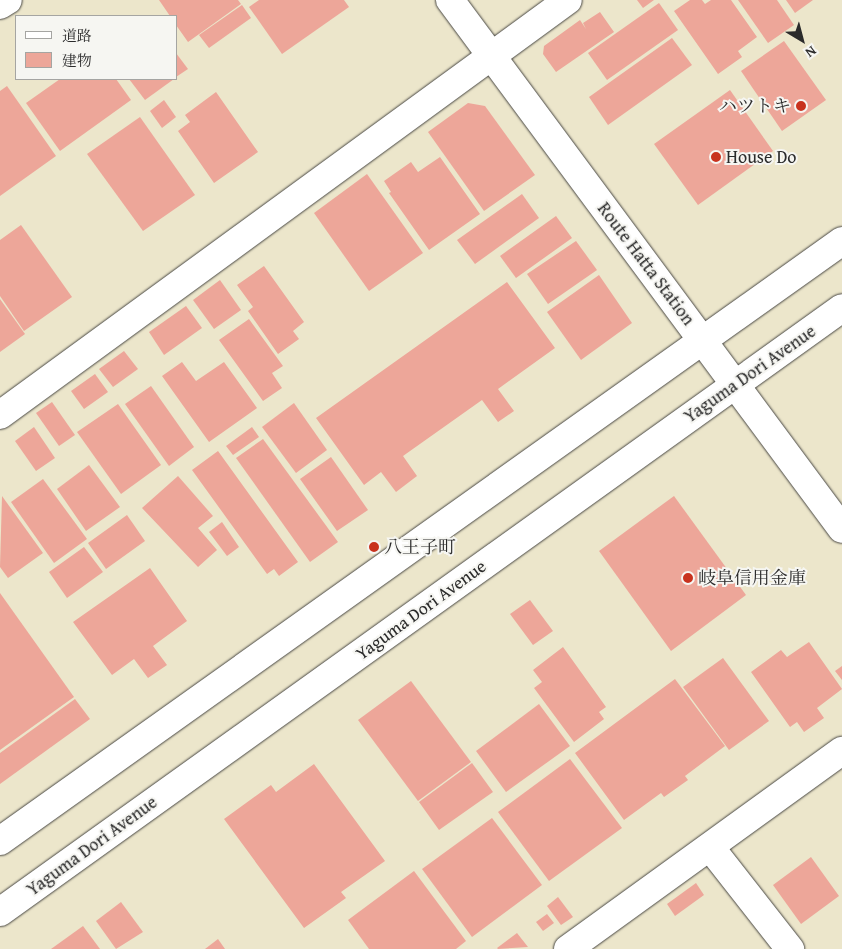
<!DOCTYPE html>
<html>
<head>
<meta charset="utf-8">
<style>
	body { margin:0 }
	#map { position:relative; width:842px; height:949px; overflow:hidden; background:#ece6cb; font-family:"Gentium Book Plus","Noto Serif JP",serif }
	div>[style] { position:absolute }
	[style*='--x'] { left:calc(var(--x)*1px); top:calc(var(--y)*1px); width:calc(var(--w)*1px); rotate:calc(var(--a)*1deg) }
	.building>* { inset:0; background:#eda699 }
	.roads { filter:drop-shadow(0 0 1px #484743) drop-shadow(0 0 1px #484743) }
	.minor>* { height:28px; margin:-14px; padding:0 14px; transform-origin:14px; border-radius:14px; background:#fff }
	.secondary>* { height:28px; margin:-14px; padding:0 14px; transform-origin:14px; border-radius:14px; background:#fff }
	.primary>* { height:28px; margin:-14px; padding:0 14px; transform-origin:14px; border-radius:14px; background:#fff }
	.dots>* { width:14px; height:14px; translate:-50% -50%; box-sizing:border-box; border:2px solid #f6f6f2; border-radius:50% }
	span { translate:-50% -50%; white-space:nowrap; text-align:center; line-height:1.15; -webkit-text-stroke:4px #f6f6f2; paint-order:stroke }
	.poi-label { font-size:18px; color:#2b2b2b }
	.right { translate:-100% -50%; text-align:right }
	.left { translate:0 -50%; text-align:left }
	.street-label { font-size:18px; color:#2b2b2b }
	.legend { position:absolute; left:15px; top:15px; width:162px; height:65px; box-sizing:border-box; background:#f6f6f2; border:1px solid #a5a5a2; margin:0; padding:6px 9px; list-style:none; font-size:15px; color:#2b2b2b }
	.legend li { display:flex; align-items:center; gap:10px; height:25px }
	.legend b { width:25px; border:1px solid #a5a5a2 }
	.north { position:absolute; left:777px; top:15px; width:50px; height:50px; -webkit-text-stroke:4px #f6f6f2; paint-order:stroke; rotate:143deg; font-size:14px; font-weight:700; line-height:20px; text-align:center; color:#2b2b2b }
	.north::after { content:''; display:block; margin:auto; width:18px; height:22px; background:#2b2b2b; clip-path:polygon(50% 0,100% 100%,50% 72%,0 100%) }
</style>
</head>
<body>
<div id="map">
	<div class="building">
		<i style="clip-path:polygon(159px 0,238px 0,241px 4px,188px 42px,176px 25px,176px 16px,170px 16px)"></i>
		<i style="clip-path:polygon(259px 0,344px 0,349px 7px,282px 54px,249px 7px)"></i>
		<i style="clip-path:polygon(637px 0,654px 0,643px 8px)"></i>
		<i style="clip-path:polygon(690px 0,702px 0,705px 4px,711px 0,731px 0,757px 37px,738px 51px,742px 57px,718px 74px,674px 11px)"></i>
		<i style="clip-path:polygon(738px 0,777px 0,794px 25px,768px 43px)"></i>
		<i style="clip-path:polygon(786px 0,813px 0,795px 13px)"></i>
		<i style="clip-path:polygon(659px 3px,678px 30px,607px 80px,588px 53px)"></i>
		<i style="clip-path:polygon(242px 5px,251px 18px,209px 48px,199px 35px)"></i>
		<i style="clip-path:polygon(600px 12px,614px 32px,556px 72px,543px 54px,544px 46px,580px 20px,586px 29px,583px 23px)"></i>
		<i style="clip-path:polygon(672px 38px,692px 65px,608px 125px,589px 97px)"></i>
		<i style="clip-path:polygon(784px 41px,826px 100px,782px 131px,741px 71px)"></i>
		<i style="clip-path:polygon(176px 53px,188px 69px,176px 77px)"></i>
		<i style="clip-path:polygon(60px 79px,116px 79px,131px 100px,60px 151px,26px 103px)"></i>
		<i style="clip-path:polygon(129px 79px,174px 79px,145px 100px)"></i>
		<i style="clip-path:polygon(7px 86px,56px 156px,0 196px,0 91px)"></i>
		<i style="clip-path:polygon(730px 90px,773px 151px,698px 205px,654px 144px)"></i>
		<i style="clip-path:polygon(216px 92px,258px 152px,214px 183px,178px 131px,190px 122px,185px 115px)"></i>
		<i style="clip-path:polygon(164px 100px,176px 117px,162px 128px,150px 111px)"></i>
		<i style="clip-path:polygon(468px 103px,485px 106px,535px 175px,484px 211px,428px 132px)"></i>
		<i style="clip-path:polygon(140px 117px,195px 195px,143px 231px,87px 154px)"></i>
		<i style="clip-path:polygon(440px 157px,480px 214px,429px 250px,389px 193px,391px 192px,384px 181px,411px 162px,418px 172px)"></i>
		<i style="clip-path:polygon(367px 174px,423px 253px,369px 291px,314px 213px)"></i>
		<i style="clip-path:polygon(522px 194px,539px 218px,475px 264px,457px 240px)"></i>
		<i style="clip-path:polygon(556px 216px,572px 238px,516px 278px,500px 256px)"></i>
		<i style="clip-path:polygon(21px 225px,72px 297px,24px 331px,0 296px,0 240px)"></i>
		<i style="clip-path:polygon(576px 241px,597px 270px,548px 304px,527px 274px)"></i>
		<i style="clip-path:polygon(264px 266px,304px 322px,293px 331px,299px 339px,278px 354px,248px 311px,253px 307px,237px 285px)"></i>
		<i style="clip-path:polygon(599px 275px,632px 323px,581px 360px,547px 312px)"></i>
		<i style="clip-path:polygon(220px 280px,241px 310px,214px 329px,193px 300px)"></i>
		<i style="clip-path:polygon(507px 282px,555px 348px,498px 389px,514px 411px,498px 422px,482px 400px,403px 456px,417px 476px,396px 492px,381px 472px,364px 485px,316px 418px)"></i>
		<i style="clip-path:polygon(0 299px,25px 334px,0 352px)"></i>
		<i style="clip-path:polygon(186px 306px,202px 328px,164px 355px,149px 332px)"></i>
		<i style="clip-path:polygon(249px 319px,283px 366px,272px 373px,282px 388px,263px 401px,219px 340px)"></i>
		<i style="clip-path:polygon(124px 351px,138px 369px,113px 387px,99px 369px)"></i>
		<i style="clip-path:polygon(182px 362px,196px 381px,224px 362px,257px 408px,209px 442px,162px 376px)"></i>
		<i style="clip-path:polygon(95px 374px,108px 392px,84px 409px,71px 391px)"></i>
		<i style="clip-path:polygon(151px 386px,194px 447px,169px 466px,125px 404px)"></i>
		<i style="clip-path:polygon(52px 402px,75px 435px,59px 446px,36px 413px)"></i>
		<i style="clip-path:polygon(294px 403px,327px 450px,296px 473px,262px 427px)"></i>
		<i style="clip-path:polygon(118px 404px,161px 465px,121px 494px,77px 432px)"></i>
		<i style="clip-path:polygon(34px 427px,55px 458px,36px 471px,15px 441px)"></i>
		<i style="clip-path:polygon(252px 427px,259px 437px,233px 455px,226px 446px)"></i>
		<i style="clip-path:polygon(263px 439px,338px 542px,310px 562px,236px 458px)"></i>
		<i style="clip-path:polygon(218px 451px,298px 562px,279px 576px,274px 569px,267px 574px,192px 470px)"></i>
		<i style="clip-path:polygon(331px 457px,368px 510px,337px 531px,300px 479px)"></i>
		<i style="clip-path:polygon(89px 465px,120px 507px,86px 531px,57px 489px)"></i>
		<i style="clip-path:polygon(178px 476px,213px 516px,198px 528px,217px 550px,198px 567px,142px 508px)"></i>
		<i style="clip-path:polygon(43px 479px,87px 539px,54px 563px,11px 502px)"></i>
		<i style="clip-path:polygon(2px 496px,43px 553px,8px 578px,0 567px)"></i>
		<i style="clip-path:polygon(674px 496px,746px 595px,671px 651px,599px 551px)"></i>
		<i style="clip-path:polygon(127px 515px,145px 541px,106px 569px,88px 543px)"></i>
		<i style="clip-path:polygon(222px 522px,239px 547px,227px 556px,209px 532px)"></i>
		<i style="clip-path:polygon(84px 547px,103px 572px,67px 598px,49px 572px)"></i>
		<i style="clip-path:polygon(150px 568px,187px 621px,153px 646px,167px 665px,148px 678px,134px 659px,112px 675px,73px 622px)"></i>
		<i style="clip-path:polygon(0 593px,74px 697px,0 750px)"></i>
		<i style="clip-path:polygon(530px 600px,553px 631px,533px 645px,510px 614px)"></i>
		<i style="clip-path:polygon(809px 642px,842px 689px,817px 708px,824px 718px,804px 732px,797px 722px,790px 727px,751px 672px,781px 650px,787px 657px)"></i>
		<i style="clip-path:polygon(563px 647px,606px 707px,599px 712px,604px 719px,574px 742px,534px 688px,542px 682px,533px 670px)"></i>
		<i style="clip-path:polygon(723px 658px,769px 721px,729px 750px,683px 687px)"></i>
		<i style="clip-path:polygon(842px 666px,842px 680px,835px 671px)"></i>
		<i style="clip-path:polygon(675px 679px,725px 746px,685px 776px,688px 780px,664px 797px,661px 793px,624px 820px,575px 753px)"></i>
		<i style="clip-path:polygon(411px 681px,471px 762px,418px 801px,358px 720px)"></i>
		<i style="clip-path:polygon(75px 699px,90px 719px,0 784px,0 753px)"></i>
		<i style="clip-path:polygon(539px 704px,570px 746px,506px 792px,476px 751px)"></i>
		<i style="clip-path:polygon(570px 759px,622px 828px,549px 881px,498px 812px)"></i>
		<i style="clip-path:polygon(472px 763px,493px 792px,439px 830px,419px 802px)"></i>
		<i style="clip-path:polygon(314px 764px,385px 861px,341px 892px,346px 898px,304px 928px,224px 819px,271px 785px,276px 792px)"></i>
		<i style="clip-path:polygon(492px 818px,542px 885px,472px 937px,422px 869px)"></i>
		<i style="clip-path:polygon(811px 857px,839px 896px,801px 924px,773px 885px)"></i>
		<i style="clip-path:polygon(414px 871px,466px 941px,456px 949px,369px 949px,348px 920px)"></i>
		<i style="clip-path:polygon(696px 883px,704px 895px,675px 916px,667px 904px)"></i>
		<i style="clip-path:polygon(558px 897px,573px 917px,561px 925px,547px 906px)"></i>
		<i style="clip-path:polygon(121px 902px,143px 932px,116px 949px,96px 921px)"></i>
		<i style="clip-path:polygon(547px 914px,554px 923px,543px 931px,536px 922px)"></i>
		<i style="clip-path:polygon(83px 926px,100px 949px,51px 949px)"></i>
		<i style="clip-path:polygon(517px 933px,528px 947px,498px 949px,497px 948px)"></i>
		<i style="clip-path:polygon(218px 939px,225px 949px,205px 949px)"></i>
	</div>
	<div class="roads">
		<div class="minor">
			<i style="--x:0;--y:5;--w:9;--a:-32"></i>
			<i style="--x:0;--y:415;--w:703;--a:-36.15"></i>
			<i style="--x:710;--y:847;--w:130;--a:51.9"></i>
			<i style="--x:568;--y:949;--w:338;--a:-35.9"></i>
		</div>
		<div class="secondary">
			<i style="--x:450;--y:0;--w:658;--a:53.46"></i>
		</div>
		<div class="primary">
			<i style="--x:0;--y:841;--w:1034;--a:-35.47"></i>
			<i style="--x:0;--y:912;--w:1036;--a:-35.65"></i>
		</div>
	</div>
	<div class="dots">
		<i style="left:801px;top:106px;background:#c8321e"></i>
		<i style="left:716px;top:157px;background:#c8321e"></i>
		<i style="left:374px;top:547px;background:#c8321e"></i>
		<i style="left:688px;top:578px;background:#c8321e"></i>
	</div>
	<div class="poi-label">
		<span class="right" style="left:791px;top:106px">ハツトキ</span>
		<span class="left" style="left:726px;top:157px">House Do</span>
		<span class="left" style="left:384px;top:547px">八王子町</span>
		<span class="left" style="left:698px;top:578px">岐阜信用金庫</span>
	</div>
	<div class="street-label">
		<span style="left:646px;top:264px;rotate:53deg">Route Hatta Station</span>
		<span style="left:750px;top:374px;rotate:-35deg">Yaguma Dori Avenue</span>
		<span style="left:421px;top:610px;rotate:-36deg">Yaguma Dori Avenue</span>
		<span style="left:92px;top:846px;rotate:-36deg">Yaguma Dori Avenue</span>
	</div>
	<ul class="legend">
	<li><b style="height:6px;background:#fff"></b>道路</li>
	<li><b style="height:14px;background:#eda699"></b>建物</li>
	</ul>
	<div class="north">N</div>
</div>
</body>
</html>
